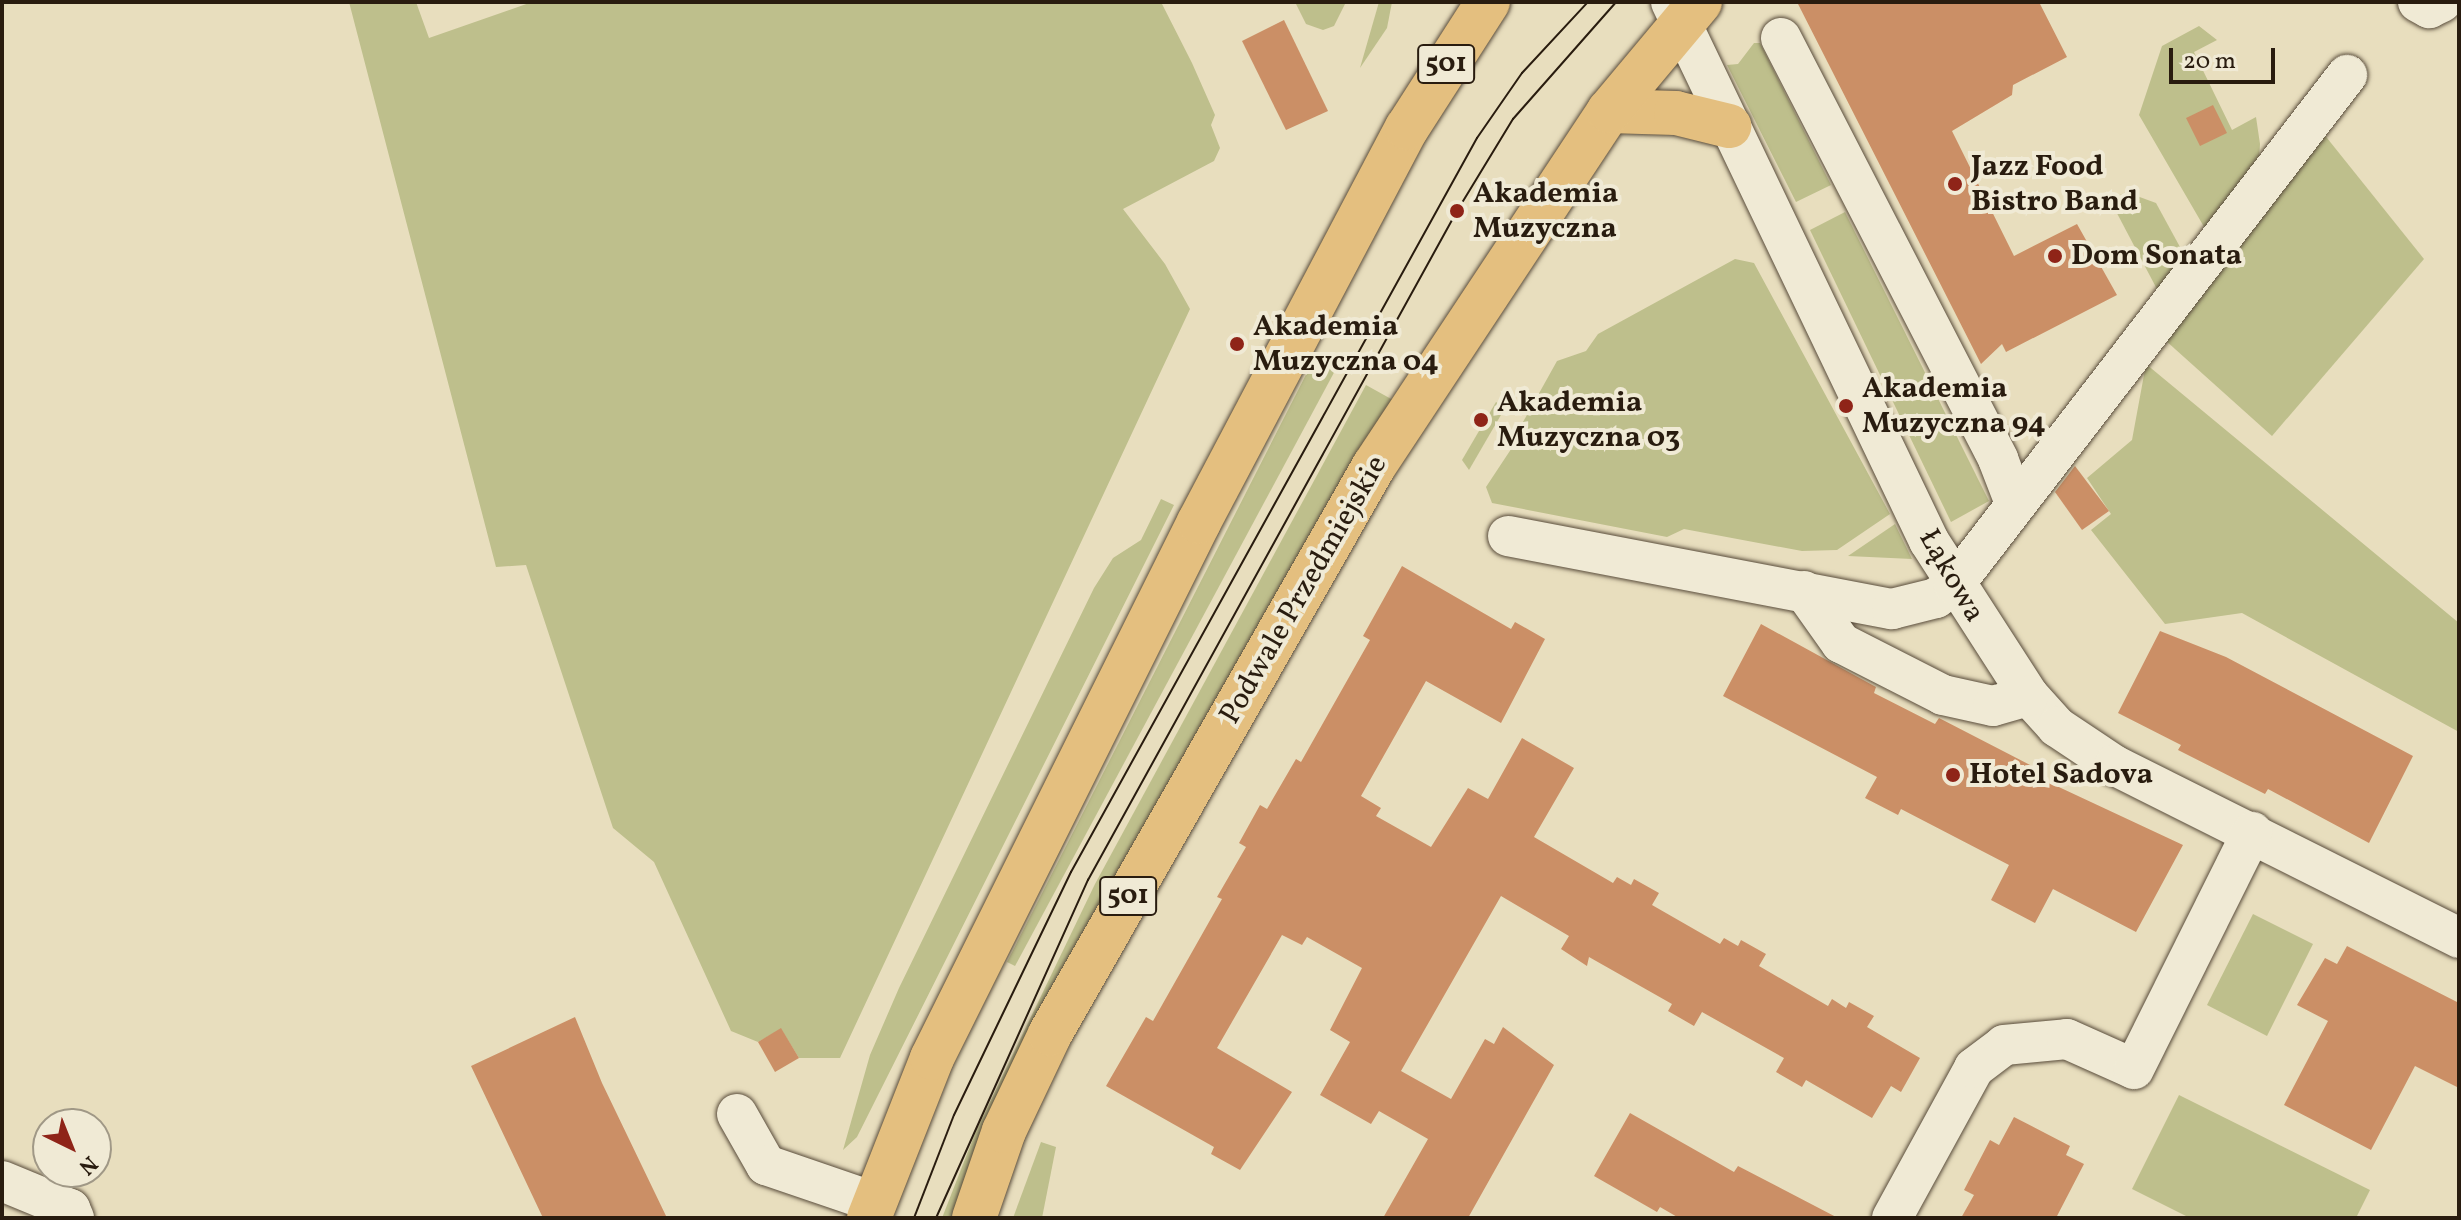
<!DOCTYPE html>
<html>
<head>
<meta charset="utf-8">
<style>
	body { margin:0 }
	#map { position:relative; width:2461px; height:1220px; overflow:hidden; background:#e8debe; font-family:Vollkorn,serif }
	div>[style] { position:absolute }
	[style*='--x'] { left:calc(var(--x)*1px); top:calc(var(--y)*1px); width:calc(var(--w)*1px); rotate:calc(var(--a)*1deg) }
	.green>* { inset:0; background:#bebf8c }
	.building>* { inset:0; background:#cb8f66 }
	.roads { filter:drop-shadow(0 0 2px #594c3b) drop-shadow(0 0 2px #594c3b) }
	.minor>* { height:40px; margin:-20px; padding:0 20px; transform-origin:20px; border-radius:20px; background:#f0ead5 }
	.major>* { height:44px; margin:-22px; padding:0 22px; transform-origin:22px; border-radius:22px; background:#e4bf7f }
	.tram>* { height:2px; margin:-1px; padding:0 1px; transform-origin:1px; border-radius:1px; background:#291c0f }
	.dots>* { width:22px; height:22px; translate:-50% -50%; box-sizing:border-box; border:4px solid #f0ead5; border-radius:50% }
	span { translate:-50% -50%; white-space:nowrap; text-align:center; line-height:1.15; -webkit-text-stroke:8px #f0ead5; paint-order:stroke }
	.shield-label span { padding:2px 6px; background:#f0ead5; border:2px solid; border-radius:6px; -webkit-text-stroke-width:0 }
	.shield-label { font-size:28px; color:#291c0f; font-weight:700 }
	.poi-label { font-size:30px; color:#291c0f; font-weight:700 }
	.left { translate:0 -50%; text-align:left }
	.street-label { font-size:30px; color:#291c0f }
	.frame { position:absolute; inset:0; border:4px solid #291c0f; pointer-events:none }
	.north { position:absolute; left:32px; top:1108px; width:80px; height:80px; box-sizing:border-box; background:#f0ead5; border:2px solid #a09886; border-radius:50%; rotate:137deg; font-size:22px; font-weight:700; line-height:32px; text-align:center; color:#291c0f }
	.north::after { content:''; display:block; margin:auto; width:28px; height:36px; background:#8f2418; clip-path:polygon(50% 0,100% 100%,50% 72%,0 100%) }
	.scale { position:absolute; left:2169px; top:48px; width:106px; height:36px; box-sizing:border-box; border:4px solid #291c0f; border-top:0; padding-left:10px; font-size:24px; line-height:28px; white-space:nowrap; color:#291c0f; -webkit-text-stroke:6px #f0ead5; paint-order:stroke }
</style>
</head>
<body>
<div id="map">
	<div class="green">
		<i style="clip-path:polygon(349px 2px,416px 2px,429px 38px,532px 2px,1161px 2px,1192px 63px,1215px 115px,1211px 125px,1220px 148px,1214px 161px,1123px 209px,1165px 264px,1190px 309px,840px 1058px,799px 1058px,781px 1029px,758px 1042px,731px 1031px,654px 862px,613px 828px,526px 565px,496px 567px)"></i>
		<i style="clip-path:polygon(1295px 2px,1346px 2px,1334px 26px,1323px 30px,1306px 24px)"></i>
		<i style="clip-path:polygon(1379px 2px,1392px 2px,1387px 28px,1360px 68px)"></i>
		<i style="clip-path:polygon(2199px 26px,2217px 40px,2194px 52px,2232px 130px,2256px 117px,2260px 144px,2259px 158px,2207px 232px,2139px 115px,2162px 46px)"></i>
		<i style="clip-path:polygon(1754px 43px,1760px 43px,1831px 185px,1796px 202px,1727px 65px,1738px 64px)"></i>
		<i style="clip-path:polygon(2323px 133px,2424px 259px,2272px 436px,2165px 340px)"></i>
		<i style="clip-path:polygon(2126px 192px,2156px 203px,2186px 258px,2159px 293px,2110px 200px)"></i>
		<i style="clip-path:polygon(1845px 212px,1989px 501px,1951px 522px,1810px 230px)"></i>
		<i style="clip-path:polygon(1735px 259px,1754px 263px,1890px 514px,1837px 550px,1802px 551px,1684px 529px,1667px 537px,1492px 503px,1486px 487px,1527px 425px,1523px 422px,1557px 361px,1586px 351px,1598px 334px)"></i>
		<i style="clip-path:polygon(1316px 355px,1337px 367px,1015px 966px,1007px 962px)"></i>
		<i style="clip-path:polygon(2146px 364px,2459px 623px,2459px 732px,2242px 613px,2165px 624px,2091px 530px,2111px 514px,2087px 478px,2132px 440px)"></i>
		<i style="clip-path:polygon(1366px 385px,1393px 400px,955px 1218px,942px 1218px,976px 1131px,1095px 884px)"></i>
		<i style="clip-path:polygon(1496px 402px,1505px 408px,1469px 470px,1462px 460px)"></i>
		<i style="clip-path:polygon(1161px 499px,1174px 505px,857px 1137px,843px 1150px,870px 1055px,899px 988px,1094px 588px,1113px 558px,1141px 540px)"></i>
		<i style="clip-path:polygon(1895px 524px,1912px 559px,1848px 556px)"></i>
		<i style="clip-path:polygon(2253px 914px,2313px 944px,2267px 1036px,2207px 1005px)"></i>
		<i style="clip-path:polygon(2179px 1095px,2370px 1190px,2356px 1218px,2190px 1218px,2132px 1189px)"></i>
		<i style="clip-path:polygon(1041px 1142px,1056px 1147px,1042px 1218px,1013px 1218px)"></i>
	</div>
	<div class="building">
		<i style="clip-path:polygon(1797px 2px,2039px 2px,2067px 57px,2013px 85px,2012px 95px,1952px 131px,2014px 256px,2077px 224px,2117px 295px,2006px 352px,2002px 344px,1981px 364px)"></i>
		<i style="clip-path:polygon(1284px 20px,1328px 111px,1286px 130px,1242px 41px)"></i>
		<i style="clip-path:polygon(2213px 105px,2227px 133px,2200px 146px,2186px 118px)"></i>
		<i style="clip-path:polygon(2075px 466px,2109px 511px,2082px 530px,2055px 492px)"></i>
		<i style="clip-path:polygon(1402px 566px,1511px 629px,1515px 622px,1545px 639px,1501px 723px,1426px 681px,1361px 796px,1381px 808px,1376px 816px,1431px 847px,1468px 788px,1488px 799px,1522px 738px,1574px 768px,1534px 837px,1613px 883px,1617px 877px,1631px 885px,1634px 879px,1659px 893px,1652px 905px,1720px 944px,1724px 938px,1738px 946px,1741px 940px,1766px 954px,1759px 966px,1828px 1006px,1832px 999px,1846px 1008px,1849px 1002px,1874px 1016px,1867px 1027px,1920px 1058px,1901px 1092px,1891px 1086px,1872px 1118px,1806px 1080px,1802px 1087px,1776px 1072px,1784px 1058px,1702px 1012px,1694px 1026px,1668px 1011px,1672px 1004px,1589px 957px,1587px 966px,1561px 949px,1569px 936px,1501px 896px,1401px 1071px,1451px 1099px,1485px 1039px,1494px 1044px,1503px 1027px,1554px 1065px,1468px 1218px,1383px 1218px,1428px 1139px,1379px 1111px,1371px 1124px,1320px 1095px,1350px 1042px,1330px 1030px,1362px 968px,1307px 937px,1302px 945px,1282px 935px,1217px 1048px,1292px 1092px,1240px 1170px,1211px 1154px,1214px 1147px,1106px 1086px,1146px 1017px,1153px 1021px,1222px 899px,1217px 897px,1246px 847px,1239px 843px,1260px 805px,1267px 809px,1296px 759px,1301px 762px,1370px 640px,1363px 636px)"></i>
		<i style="clip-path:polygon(1761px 624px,1876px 687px,1874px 693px,1935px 724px,1939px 718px,2032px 766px,2029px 773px,2183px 845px,2136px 932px,2053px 889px,2035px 923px,1991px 900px,2009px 865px,1901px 809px,1898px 815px,1865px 798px,1877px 777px,1723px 696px)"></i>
		<i style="clip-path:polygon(2160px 631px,2226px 657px,2413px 756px,2369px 843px,2268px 789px,2265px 794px,2178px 750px,2181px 745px,2118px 713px)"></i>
		<i style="clip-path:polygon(2347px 946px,2459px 1003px,2459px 1088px,2415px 1066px,2371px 1150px,2284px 1105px,2328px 1021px,2297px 1005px,2325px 958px,2337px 964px)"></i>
		<i style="clip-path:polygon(575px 1017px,602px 1083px,667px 1218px,543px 1218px,471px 1066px)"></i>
		<i style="clip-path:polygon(781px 1028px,799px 1058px,775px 1072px,758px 1042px)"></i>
		<i style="clip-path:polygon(1630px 1113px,1734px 1172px,1738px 1166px,1838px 1218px,1679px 1218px,1660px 1207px,1657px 1212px,1594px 1176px)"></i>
		<i style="clip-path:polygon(2014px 1117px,2070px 1146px,2066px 1155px,2084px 1164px,2056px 1218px,1961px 1218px,1974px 1195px,1964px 1190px,1990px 1140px,1999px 1145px)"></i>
	</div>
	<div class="roads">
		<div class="minor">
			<i style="--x:1671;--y:2;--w:598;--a:64.42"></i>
			<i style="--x:1929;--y:541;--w:184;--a:57.2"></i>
			<i style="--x:2029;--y:696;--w:42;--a:47.9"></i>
			<i style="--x:2057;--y:727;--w:69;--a:33.7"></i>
			<i style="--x:2114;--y:765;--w:386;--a:26.6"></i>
			<i style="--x:2418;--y:2;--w:13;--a:29"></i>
			<i style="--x:2429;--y:8;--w:14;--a:-25"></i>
			<i style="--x:1781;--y:38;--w:474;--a:62.7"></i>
			<i style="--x:1998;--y:459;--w:47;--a:68.9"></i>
			<i style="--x:1508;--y:536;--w:391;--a:10.8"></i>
			<i style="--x:1892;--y:609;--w:45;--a:-14"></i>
			<i style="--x:1936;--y:598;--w:22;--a:-36"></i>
			<i style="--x:1954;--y:585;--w:644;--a:-52.38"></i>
			<i style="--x:1804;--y:591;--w:64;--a:54.6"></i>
			<i style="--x:1841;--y:643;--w:114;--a:27"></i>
			<i style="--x:1943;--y:695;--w:51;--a:12.4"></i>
			<i style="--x:1993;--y:706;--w:37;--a:-16"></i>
			<i style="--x:737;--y:1114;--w:59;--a:60.4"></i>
			<i style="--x:766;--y:1165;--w:114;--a:18.9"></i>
			<i style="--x:2;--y:1181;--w:74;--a:22.4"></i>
			<i style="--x:70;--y:1209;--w:10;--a:66"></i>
			<i style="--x:1892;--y:1218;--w:171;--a:-61.3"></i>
			<i style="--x:1974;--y:1068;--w:38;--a:-37"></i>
			<i style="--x:2004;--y:1045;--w:63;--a:-5.4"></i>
			<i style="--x:2067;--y:1039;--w:73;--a:24.1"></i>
			<i style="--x:2134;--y:1069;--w:265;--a:-63.5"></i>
		</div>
		<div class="major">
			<i style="--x:1609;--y:111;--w:67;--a:1.7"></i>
			<i style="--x:1676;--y:113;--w:55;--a:13.8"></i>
			<i style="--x:869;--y:1218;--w:172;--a:-68.5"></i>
			<i style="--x:932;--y:1058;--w:599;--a:-63.52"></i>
			<i style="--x:1199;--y:522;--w:446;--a:-62.2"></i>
			<i style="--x:1407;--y:128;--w:150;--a:-57.3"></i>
			<i style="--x:974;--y:1218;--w:92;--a:-71"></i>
			<i style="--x:1004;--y:1131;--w:107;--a:-64.6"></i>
			<i style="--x:1050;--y:1034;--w:654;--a:-60.3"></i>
			<i style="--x:1374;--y:466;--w:426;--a:-56.5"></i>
			<i style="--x:1609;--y:111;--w:142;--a:-50.1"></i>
		</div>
	</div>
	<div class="tram">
		<i style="--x:914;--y:1218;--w:110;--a:-68.8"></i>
		<i style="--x:954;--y:1115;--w:270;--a:-64.3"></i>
		<i style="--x:1071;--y:872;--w:839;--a:-61.05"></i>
		<i style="--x:1477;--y:138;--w:79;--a:-55.3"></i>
		<i style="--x:1522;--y:73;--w:97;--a:-47.1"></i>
		<i style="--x:936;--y:1218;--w:371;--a:-65.8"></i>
		<i style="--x:1088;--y:880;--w:764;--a:-61.12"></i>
		<i style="--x:1457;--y:211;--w:108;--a:-58.7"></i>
		<i style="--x:1513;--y:119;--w:156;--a:-48.6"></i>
	</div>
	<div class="dots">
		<i style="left:1955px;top:184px;background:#8f2418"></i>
		<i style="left:1457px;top:211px;background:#8f2418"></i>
		<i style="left:2055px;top:256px;background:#8f2418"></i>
		<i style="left:1237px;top:344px;background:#8f2418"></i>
		<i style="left:1846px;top:406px;background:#8f2418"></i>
		<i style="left:1481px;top:420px;background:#8f2418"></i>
		<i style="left:1953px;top:775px;background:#8f2418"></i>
	</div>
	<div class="shield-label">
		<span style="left:1446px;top:64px">501</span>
		<span style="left:1128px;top:896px">501</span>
	</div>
	<div class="poi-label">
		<span class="left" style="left:1971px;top:184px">Jazz Food<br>Bistro Band</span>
		<span class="left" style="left:1473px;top:211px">Akademia<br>Muzyczna</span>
		<span class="left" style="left:2071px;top:256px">Dom Sonata</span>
		<span class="left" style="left:1253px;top:344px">Akademia<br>Muzyczna 04</span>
		<span class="left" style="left:1862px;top:406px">Akademia<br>Muzyczna 94</span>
		<span class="left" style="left:1497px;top:420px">Akademia<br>Muzyczna 03</span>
		<span class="left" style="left:1969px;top:775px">Hotel Sadova</span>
	</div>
	<div class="street-label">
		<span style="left:1951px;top:576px;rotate:60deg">Łąkowa</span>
		<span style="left:1304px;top:590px;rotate:-60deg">Podwale Przedmiejskie</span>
	</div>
	<div class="frame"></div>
	<div class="north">N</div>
	<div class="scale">20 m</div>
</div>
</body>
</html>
